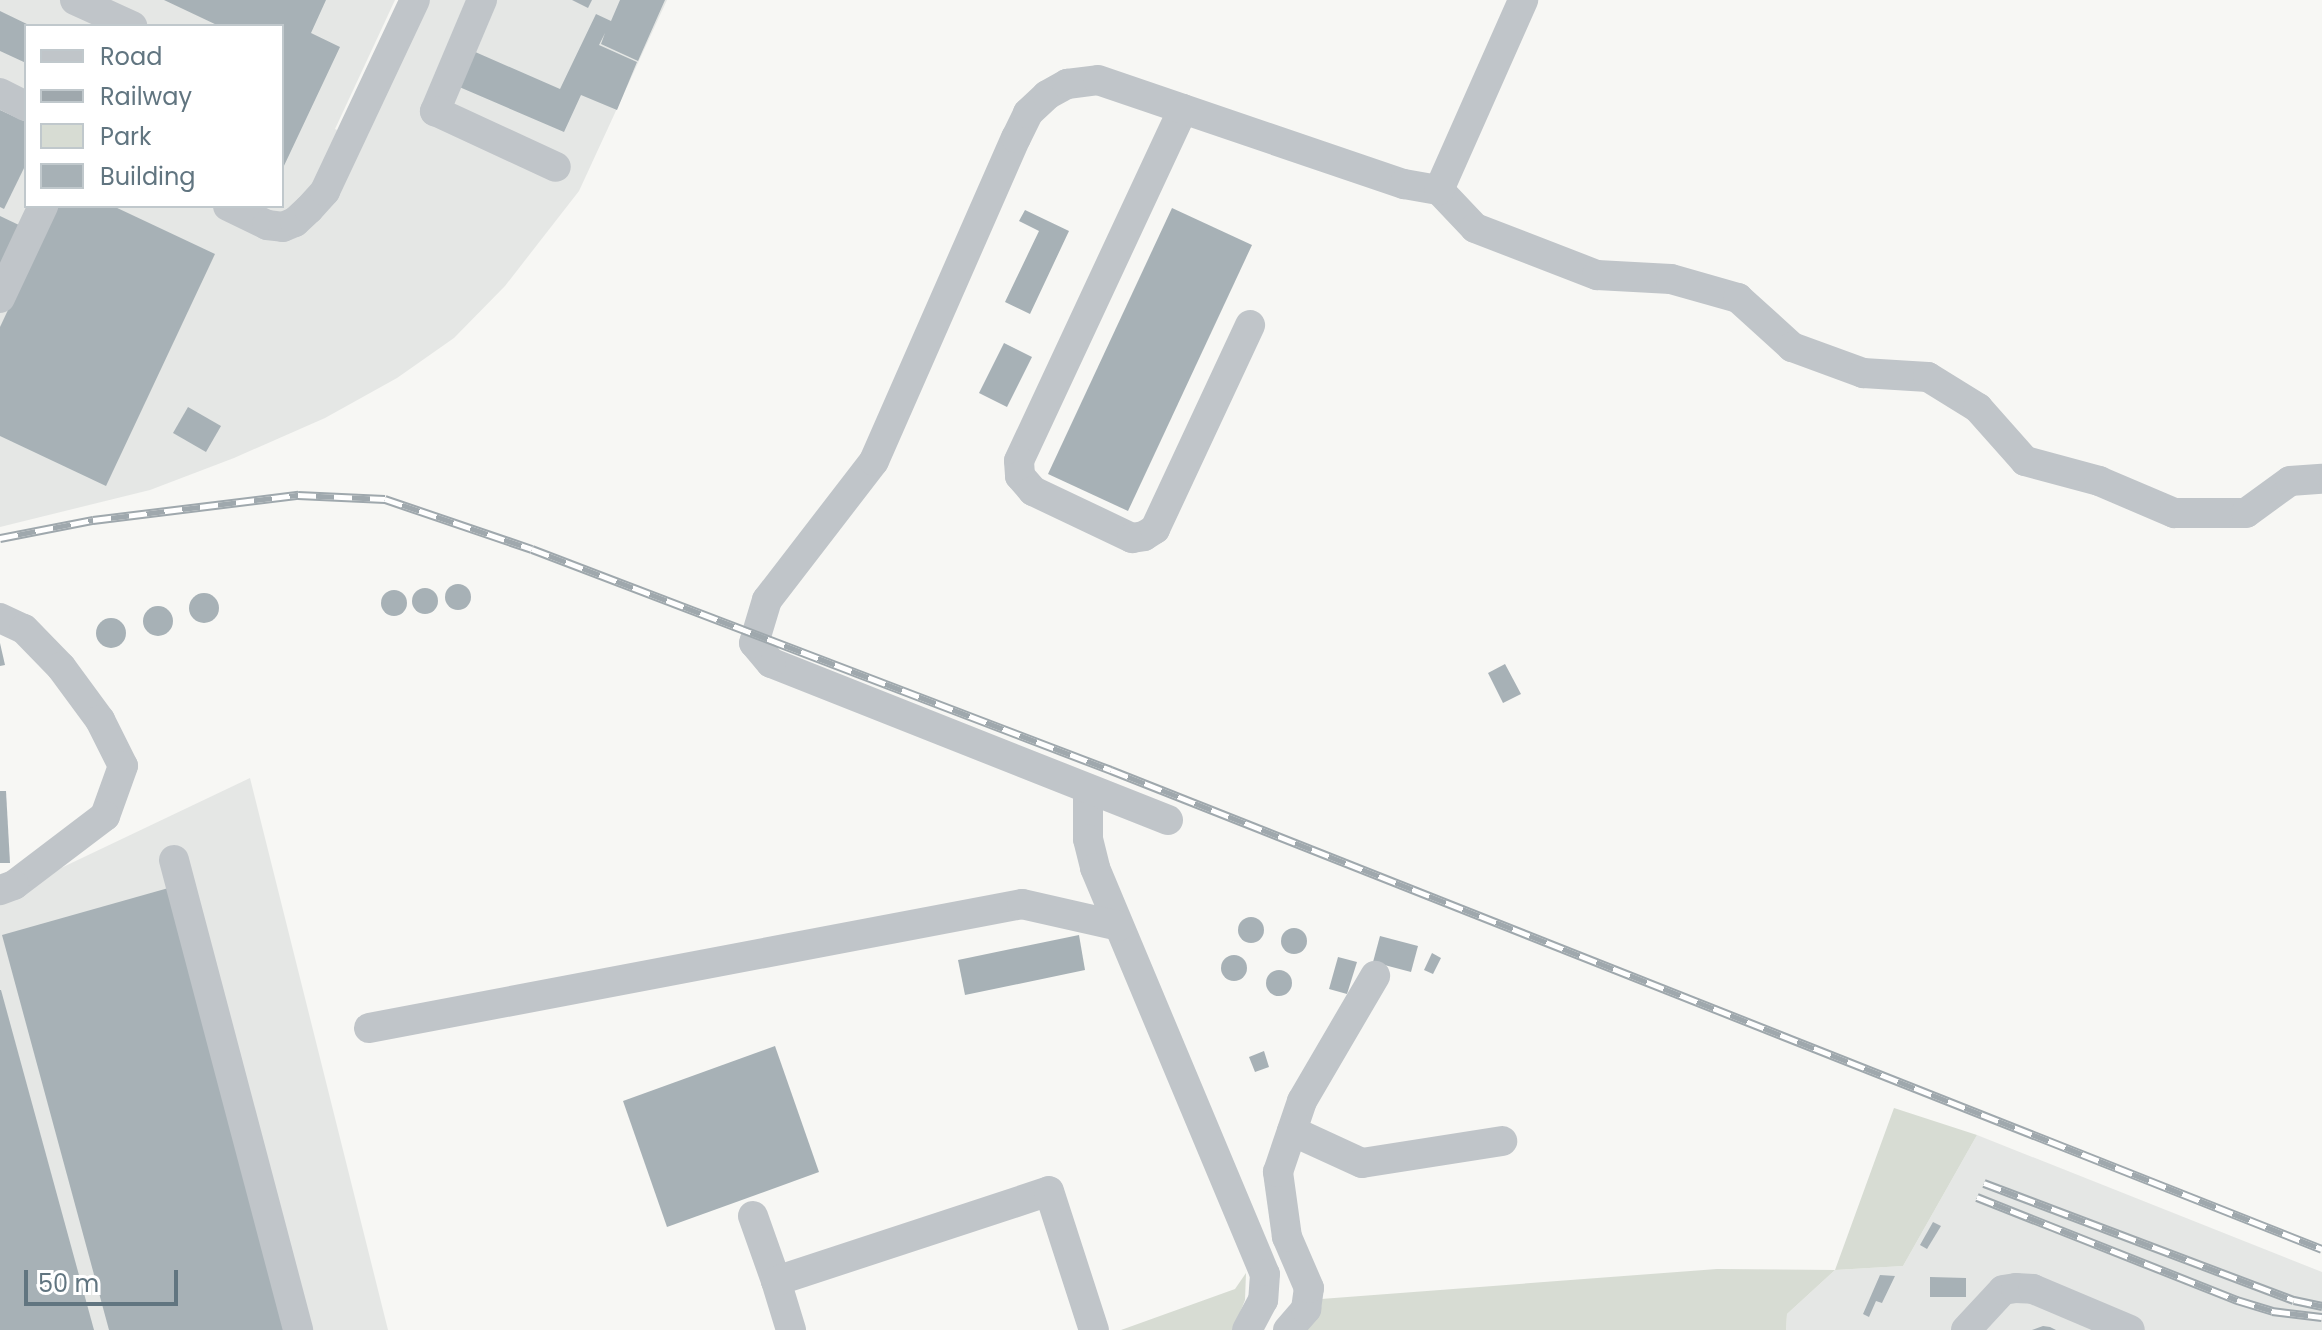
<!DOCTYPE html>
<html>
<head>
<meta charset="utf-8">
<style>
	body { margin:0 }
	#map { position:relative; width:2322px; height:1330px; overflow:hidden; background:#f7f7f4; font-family:Poppins,sans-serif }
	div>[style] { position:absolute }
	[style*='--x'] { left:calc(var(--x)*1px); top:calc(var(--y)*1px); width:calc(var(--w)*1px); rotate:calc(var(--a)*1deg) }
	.built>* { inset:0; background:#e5e7e5 }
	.green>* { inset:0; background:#d7dcd3 }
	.building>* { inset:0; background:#a7b1b6 }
	.round { border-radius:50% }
	.minor>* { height:30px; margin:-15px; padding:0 15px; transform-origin:15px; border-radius:15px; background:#c0c5c9 }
	.rail>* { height:9px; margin-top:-4.5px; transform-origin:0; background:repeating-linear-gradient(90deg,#fff 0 18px,#9fa8ad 0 36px); box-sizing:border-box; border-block:2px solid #9fa8ad }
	span { translate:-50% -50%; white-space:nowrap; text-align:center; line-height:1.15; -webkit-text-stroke:8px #fff; paint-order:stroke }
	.legend { position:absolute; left:24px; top:24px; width:260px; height:184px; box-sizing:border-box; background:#fff; border:2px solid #c0c8cc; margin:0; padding:10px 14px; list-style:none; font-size:24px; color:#617580 }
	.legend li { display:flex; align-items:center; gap:16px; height:40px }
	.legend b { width:40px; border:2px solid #c0c8cc }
	.scale { position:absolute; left:24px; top:1270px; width:154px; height:36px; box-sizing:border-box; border:4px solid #617580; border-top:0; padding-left:10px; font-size:24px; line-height:28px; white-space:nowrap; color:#617580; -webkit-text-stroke:6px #fff; paint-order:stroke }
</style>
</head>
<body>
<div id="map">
	<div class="built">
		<i style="clip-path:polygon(evenodd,0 0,395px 0,335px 129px,361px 141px,427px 0,667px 0,579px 191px,505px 286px,454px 338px,397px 378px,325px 418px,234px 458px,150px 490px,0 527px,0 0,26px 26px,282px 26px,282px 206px,26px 206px,26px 26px)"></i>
		<i style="clip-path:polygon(250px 778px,388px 1330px,0 1330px,0 897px)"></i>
		<i style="clip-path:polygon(1977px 1135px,2322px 1272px,2322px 1330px,1786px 1330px,1787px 1314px,1835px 1270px,1903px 1266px)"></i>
	</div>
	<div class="green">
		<i style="clip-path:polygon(1894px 1108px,1977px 1135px,1903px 1266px,1835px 1270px,1787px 1314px,1786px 1330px,1298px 1330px,1321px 1299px,1717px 1269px,1835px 1270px)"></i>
		<i style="clip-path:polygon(1246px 1273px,1245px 1300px,1233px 1330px,1121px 1330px,1235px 1289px)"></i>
	</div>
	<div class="building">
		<i style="clip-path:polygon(164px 0,326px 0,311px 33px,340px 47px,282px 170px,282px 26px,219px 26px)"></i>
		<i style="clip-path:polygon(572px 0,592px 0,588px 8px)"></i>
		<i style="clip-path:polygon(620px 0,665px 0,638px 61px,601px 44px,605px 33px,599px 45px,637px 62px,617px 110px,581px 95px,564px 132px,457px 86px,473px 51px,560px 89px,596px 14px,611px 21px)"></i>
		<i style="clip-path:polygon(0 11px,31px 26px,26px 26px,26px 63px,0 51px)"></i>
		<i style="clip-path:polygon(0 110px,26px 122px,26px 164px,4px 209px,0 207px)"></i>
		<i style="clip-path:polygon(57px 206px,113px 206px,215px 254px,106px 486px,0 436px,0 327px)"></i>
		<i style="clip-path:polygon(1172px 208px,1252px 245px,1128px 511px,1048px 474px)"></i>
		<i style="clip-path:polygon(1025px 210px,1069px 231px,1030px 314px,1005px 302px,1039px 231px,1019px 221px)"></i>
		<i style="clip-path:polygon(0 216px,21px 226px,0 271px)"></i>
		<i style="clip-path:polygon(1004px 343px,1032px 357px,1007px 407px,979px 393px)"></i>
		<i style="clip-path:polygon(188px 407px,221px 426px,206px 452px,173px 433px)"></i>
		<i class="round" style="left:445px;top:584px;width:26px;height:26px"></i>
		<i class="round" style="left:412px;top:588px;width:26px;height:26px"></i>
		<i class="round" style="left:381px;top:590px;width:26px;height:26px"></i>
		<i class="round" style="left:189px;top:593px;width:30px;height:30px"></i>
		<i class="round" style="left:143px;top:606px;width:30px;height:30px"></i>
		<i class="round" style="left:96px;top:618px;width:30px;height:30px"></i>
		<i style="clip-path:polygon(0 643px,5px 665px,0 666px)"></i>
		<i style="clip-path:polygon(1505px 664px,1521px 694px,1503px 703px,1488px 673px)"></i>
		<i style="clip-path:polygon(0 791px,6px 791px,10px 863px,0 863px)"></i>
		<i style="clip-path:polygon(172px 887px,286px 1330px,109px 1330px,2px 935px)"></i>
		<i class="round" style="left:1238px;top:917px;width:26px;height:26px"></i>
		<i class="round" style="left:1281px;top:928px;width:26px;height:26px"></i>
		<i style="clip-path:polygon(1079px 935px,1085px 970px,965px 995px,958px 960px)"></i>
		<i style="clip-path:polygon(1380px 936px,1418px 946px,1411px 972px,1373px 962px)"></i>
		<i style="clip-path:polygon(1432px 953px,1441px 958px,1433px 974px,1424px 970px)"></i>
		<i class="round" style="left:1221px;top:955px;width:26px;height:26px"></i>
		<i style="clip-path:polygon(1338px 957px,1357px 962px,1347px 994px,1329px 989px)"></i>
		<i class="round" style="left:1266px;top:970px;width:26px;height:26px"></i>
		<i style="clip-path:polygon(0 990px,1px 990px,94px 1330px,0 1330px)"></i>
		<i style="clip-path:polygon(775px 1046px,819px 1172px,667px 1227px,623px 1101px)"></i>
		<i style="clip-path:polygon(1264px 1051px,1269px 1067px,1255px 1072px,1249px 1057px)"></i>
		<i style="clip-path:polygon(1933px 1222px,1941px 1226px,1927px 1249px,1920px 1245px)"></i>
		<i style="clip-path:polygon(1880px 1275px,1895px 1276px,1882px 1303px,1876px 1301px,1869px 1317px,1863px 1314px)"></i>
		<i style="clip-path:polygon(1930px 1277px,1966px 1278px,1966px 1297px,1930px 1297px)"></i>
		<i style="clip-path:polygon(2043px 1326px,2050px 1327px,2056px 1330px,2032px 1330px)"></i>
	</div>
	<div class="minor">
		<i style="--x:75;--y:0;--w:63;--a:24.5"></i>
		<i style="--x:482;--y:0;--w:121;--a:112.9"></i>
		<i style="--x:435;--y:111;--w:133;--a:24.8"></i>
		<i style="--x:0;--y:93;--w:29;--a:27"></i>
		<i style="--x:1183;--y:109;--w:388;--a:115"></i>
		<i style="--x:1019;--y:461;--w:15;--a:86"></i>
		<i style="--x:1020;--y:476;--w:20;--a:49"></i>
		<i style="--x:1033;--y:491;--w:110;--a:25.4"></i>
		<i style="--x:1132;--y:538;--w:12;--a:-9"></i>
		<i style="--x:1144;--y:536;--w:13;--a:-32"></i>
		<i style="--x:1155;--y:529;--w:225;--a:-65"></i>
		<i style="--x:1439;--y:190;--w:52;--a:46.5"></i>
		<i style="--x:1475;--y:228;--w:131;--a:21.1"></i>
		<i style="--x:1597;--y:275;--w:74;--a:3.1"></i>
		<i style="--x:1671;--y:279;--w:70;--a:15.8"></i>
		<i style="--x:1738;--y:298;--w:73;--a:42.2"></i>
		<i style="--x:1792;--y:347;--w:76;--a:20.1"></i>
		<i style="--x:1863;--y:373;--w:65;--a:3.5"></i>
		<i style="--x:1928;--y:377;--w:59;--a:31.8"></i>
		<i style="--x:1978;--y:408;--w:71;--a:48.4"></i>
		<i style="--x:2025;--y:461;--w:77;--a:15.1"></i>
		<i style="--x:2099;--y:481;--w:82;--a:23.1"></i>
		<i style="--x:2174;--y:513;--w:72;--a:0"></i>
		<i style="--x:2246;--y:513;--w:54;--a:-36"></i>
		<i style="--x:2290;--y:481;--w:32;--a:-4"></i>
		<i style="--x:228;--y:206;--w:43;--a:26"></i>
		<i style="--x:267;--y:225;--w:16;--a:7"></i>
		<i style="--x:283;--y:227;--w:13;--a:-23"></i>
		<i style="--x:295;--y:222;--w:19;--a:-43"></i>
		<i style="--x:309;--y:209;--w:24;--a:-48"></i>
		<i style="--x:325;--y:191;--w:211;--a:-64.8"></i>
		<i style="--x:0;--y:298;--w:102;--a:-64.9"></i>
		<i style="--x:0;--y:618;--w:26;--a:25"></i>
		<i style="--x:24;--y:629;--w:53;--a:45.8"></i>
		<i style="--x:61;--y:667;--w:66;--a:53.7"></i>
		<i style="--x:100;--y:720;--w:51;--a:63.4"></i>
		<i style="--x:123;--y:766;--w:53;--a:109.8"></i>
		<i style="--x:105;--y:816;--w:114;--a:142.8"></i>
		<i style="--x:14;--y:885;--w:15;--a:160"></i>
		<i style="--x:1088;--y:789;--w:50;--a:90"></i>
		<i style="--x:1088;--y:839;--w:30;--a:76"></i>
		<i style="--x:1095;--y:868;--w:440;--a:67.3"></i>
		<i style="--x:1265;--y:1274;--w:26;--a:94"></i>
		<i style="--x:1263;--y:1300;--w:34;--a:118"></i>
		<i style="--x:1168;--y:820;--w:427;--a:-158.4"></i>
		<i style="--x:771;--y:663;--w:26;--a:-130"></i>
		<i style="--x:754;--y:643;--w:45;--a:-73.2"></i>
		<i style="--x:767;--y:600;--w:175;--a:-52.4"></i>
		<i style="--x:874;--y:461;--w:353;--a:-66.3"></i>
		<i style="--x:1016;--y:138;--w:28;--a:-64"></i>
		<i style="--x:1028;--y:113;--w:26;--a:-43"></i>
		<i style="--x:1047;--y:95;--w:23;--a:-29"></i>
		<i style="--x:1067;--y:84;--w:31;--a:-7"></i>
		<i style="--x:1098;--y:80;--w:323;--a:18.8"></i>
		<i style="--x:1404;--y:184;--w:36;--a:10"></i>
		<i style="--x:1439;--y:190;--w:208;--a:-66.1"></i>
		<i style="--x:174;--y:860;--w:486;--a:75.2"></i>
		<i style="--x:369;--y:1028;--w:665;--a:-10.75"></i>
		<i style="--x:1022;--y:904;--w:99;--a:12.8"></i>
		<i style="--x:1292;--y:1131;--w:77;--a:24.6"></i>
		<i style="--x:1362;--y:1163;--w:142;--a:-8.9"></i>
		<i style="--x:753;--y:1216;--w:69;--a:70.5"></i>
		<i style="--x:791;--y:1330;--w:51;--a:-107"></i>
		<i style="--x:776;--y:1281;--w:287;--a:-18.2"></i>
		<i style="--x:1049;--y:1191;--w:146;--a:72.1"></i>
		<i style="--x:1288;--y:1330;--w:28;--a:-49"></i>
		<i style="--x:1306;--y:1309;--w:21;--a:-82"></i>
		<i style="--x:1309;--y:1288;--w:56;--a:-113.3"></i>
		<i style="--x:1287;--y:1237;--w:66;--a:-97.9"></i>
		<i style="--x:1278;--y:1172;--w:75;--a:-71.3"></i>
		<i style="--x:1302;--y:1101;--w:145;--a:-59.7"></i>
		<i style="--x:1966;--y:1330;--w:54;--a:-47.2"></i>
		<i style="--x:2003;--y:1290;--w:13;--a:-9"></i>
		<i style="--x:2016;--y:1288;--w:17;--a:3"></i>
		<i style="--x:2033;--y:1289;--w:105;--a:22.9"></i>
	</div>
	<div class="rail">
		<i style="--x:0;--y:538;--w:95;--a:-11"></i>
		<i style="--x:93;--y:520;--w:207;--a:-7"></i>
		<i style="--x:298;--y:495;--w:87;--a:2.6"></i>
		<i style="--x:385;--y:499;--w:155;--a:18.8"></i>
		<i style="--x:532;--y:549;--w:620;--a:20.89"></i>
		<i style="--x:1111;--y:770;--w:1302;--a:21.58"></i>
		<i style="--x:1984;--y:1183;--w:331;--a:20.7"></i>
		<i style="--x:2294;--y:1300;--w:29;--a:12"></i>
		<i style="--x:1977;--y:1197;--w:280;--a:21.6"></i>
		<i style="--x:2237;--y:1300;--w:37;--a:17"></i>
		<i style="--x:2272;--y:1311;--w:50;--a:6.8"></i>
	</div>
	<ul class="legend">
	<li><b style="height:10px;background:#c0c5c9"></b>Road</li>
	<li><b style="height:10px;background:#9fa8ad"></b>Railway</li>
	<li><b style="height:22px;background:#d7dcd3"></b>Park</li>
	<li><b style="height:22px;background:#a7b1b6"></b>Building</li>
	</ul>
	<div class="scale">50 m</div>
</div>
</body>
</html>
